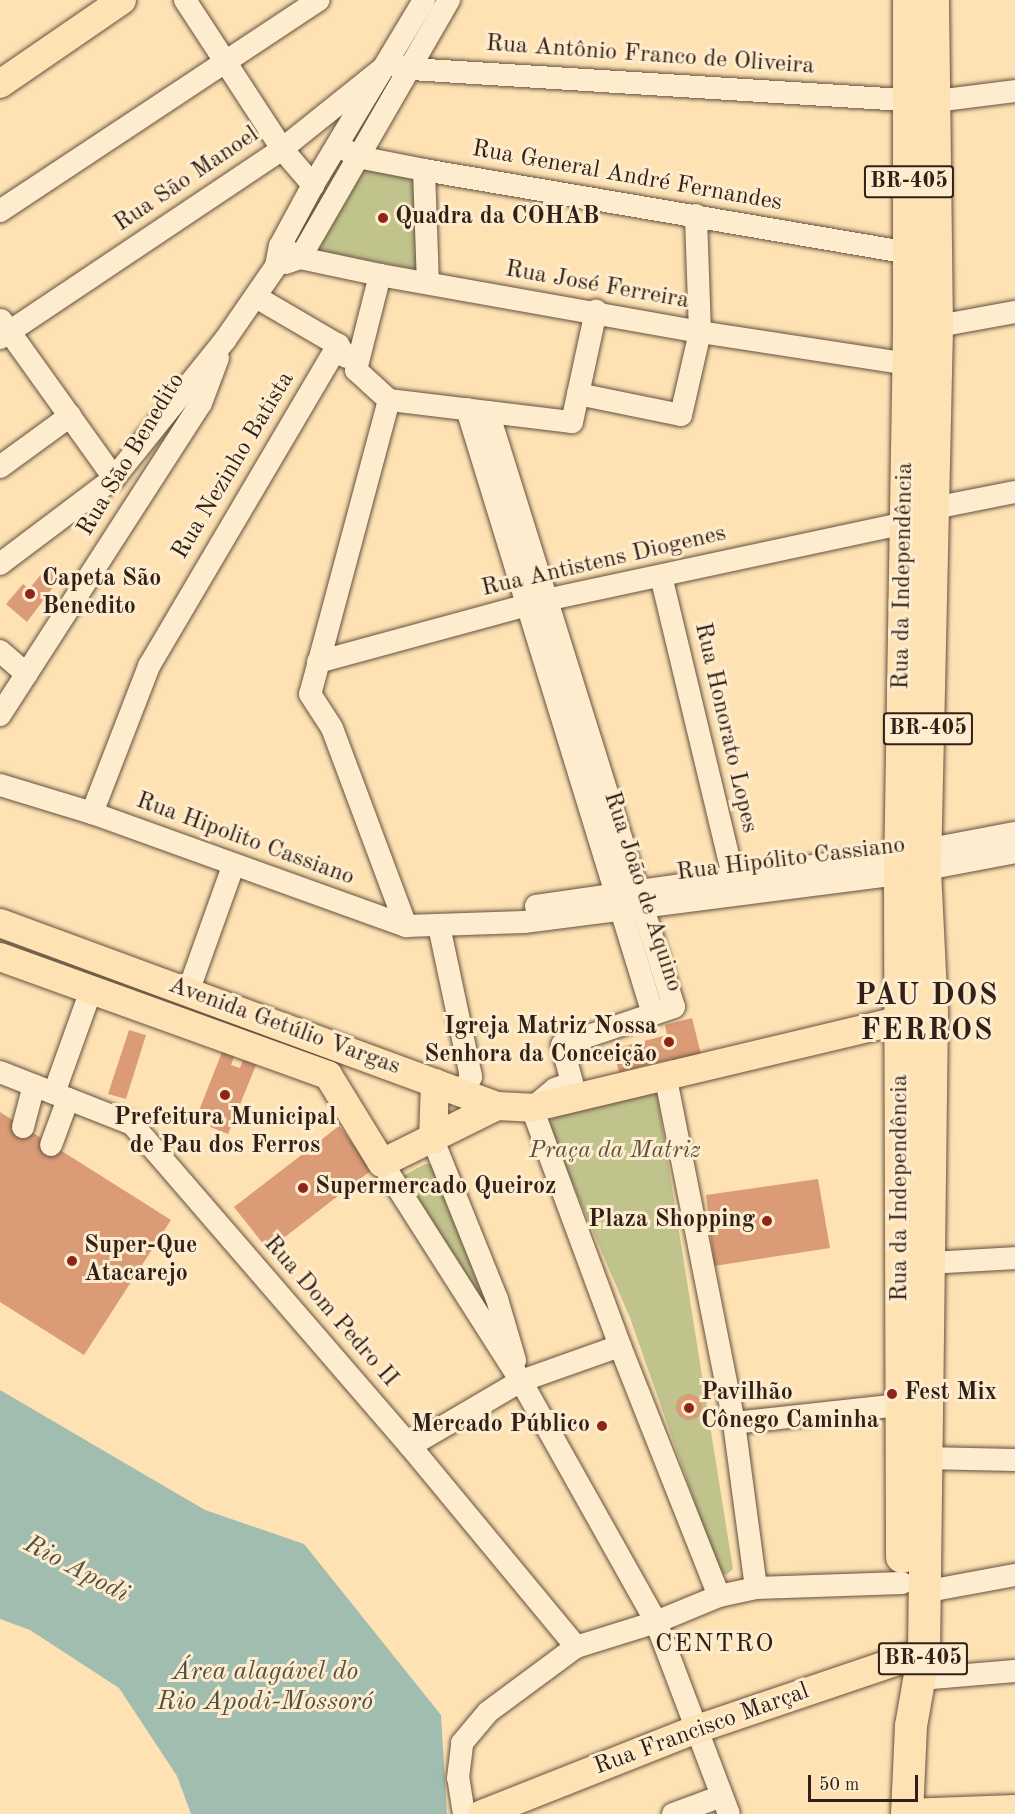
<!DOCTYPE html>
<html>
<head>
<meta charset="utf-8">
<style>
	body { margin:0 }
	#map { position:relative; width:1015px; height:1814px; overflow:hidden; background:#fee2b4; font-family:"Old Standard TT",serif }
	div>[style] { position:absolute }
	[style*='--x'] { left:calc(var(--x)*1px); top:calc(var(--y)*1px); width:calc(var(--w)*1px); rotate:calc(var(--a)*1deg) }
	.green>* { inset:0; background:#c1c38c }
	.water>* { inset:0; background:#a0bdb0 }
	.building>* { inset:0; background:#da9b76 }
	.round { border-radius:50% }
	.roads { filter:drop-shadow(0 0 2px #64503f) drop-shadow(0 0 2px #64503f) }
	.minor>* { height:22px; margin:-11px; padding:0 11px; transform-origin:11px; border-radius:11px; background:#feecce }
	.major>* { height:28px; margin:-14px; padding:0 14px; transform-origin:14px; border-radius:14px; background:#fee2b4 }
	.highway>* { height:32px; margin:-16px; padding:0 16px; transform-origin:16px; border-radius:16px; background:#fee2b4 }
	.dots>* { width:16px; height:16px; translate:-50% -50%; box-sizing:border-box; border:3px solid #feecce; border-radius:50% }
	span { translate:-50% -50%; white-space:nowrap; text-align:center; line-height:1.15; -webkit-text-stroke:6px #feecce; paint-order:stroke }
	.shield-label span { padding:2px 4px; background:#feecce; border:2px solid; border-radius:4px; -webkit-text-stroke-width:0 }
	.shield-label { font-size:22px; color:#312018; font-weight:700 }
	.street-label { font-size:24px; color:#312018 }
	.poi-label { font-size:24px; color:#312018; font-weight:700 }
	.left { translate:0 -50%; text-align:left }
	.right { translate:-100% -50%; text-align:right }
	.park-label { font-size:24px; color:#5c513b; font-style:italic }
	.water-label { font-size:26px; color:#524f46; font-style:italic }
	.neighbourhood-label { font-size:26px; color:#312018; letter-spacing:1.5px }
	.district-label { font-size:30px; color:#312018; font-weight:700; letter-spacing:1.5px }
	.scale { position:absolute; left:808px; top:1775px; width:110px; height:27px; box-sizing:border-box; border:3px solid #312018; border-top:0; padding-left:8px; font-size:18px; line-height:21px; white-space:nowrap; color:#312018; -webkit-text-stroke:4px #feecce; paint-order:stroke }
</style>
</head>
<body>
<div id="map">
	<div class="green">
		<i style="clip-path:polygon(364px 169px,415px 177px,418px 270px,318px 250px)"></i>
		<i style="clip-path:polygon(0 937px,123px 980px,121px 987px,0 945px)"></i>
		<i style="clip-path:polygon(650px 1090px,657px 1094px,733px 1569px,726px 1575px,719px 1571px,630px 1318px,548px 1126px,556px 1114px)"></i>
		<i style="clip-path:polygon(425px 1164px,432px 1164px,487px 1300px,483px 1303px,403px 1176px)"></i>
	</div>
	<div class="water">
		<i style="clip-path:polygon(0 1390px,205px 1510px,304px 1544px,441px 1715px,447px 1814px,191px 1814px,177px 1776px,119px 1688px,30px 1630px,0 1619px)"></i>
	</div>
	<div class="building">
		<i style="clip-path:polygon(47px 567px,60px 578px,27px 622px,6px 604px,23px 584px,29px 589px)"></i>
		<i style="clip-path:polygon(692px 1018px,702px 1058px,673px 1065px,672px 1059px,619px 1072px,613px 1049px,667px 1035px,665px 1025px)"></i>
		<i style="clip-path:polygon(129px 1030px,146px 1035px,126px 1099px,108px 1094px)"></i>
		<i style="clip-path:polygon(222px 1052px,234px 1057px,231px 1065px,240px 1068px,243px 1060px,256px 1065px,228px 1134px,195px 1121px)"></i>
		<i style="clip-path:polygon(0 1112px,171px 1220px,84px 1355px,0 1302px)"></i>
		<i style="clip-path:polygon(339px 1126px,373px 1169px,268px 1250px,234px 1207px)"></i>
		<i style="clip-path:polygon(818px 1179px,830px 1248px,714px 1266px,706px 1195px)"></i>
		<i class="round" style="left:676px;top:1394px;width:26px;height:26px"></i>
	</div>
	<div class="roads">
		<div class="minor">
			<i style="--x:185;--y:0;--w:178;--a:56.9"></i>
			<i style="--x:282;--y:149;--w:48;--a:49.3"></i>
			<i style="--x:936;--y:101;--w:80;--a:-7.2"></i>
			<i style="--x:339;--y:146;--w:22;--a:30"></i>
			<i style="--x:358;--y:157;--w:67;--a:11.1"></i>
			<i style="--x:424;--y:170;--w:493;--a:9.7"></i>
			<i style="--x:424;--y:170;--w:113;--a:88"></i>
			<i style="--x:0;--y:211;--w:382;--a:-33.5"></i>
			<i style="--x:280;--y:246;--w:23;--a:31"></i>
			<i style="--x:300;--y:258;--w:82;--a:12"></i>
			<i style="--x:380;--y:275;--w:325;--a:10.1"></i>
			<i style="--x:700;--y:332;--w:210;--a:8.7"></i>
			<i style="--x:286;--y:263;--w:15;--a:-20"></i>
			<i style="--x:300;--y:258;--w:298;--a:-60"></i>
			<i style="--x:380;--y:275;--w:98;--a:104.2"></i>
			<i style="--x:356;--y:370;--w:45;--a:42.3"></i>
			<i style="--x:256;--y:297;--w:95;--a:30.3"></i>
			<i style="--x:338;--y:345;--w:14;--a:56"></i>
			<i style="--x:1;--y:320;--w:194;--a:54.4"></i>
			<i style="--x:922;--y:329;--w:95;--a:-10.4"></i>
			<i style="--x:0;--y:338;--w:339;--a:-33.8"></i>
			<i style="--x:282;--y:149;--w:136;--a:-38.7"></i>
			<i style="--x:388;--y:64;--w:24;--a:12"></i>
			<i style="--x:411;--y:69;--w:499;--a:3.6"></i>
			<i style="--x:578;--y:394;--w:105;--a:11.5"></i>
			<i style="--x:681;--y:415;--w:85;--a:-77.1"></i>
			<i style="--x:700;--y:332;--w:117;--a:-92"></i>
			<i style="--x:389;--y:400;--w:304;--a:105"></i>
			<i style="--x:310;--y:694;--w:40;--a:57.1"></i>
			<i style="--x:332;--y:728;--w:211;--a:69.5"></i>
			<i style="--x:389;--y:400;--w:184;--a:6.9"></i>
			<i style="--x:572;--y:422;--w:114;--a:-77.8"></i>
			<i style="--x:467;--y:409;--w:633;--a:72.91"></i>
			<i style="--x:488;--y:412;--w:623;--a:72.64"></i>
			<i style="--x:674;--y:1007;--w:118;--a:161.3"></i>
			<i style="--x:562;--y:1045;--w:39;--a:75"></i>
			<i style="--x:572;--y:1083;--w:18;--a:161"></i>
			<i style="--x:555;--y:1089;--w:30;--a:140"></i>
			<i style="--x:532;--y:1108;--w:254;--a:69.7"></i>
			<i style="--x:620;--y:1346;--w:269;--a:68.4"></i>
			<i style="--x:0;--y:467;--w:87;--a:-36.1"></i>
			<i style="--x:934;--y:508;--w:83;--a:-11.2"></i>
			<i style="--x:0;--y:564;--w:143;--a:-37"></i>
			<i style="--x:114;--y:478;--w:177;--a:-51.2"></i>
			<i style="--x:225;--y:340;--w:90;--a:-55.4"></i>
			<i style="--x:276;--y:266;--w:20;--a:-79"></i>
			<i style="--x:280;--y:246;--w:69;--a:-61.6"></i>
			<i style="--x:313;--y:185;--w:216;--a:-59"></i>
			<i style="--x:661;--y:576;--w:322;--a:76.5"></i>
			<i style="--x:0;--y:651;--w:35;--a:41"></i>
			<i style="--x:318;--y:662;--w:236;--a:-15.2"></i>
			<i style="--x:546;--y:600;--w:366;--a:-12.1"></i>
			<i style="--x:0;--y:715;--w:371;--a:-57.2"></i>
			<i style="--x:201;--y:403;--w:48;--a:-69.3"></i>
			<i style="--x:0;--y:785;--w:96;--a:16.9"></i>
			<i style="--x:92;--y:813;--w:334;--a:19.8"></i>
			<i style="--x:406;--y:926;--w:118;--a:-1.9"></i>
			<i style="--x:524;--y:922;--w:379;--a:-7.3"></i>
			<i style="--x:900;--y:874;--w:117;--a:-10.8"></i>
			<i style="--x:92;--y:813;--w:158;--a:-68.8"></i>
			<i style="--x:149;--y:666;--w:373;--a:-59.5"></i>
			<i style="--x:536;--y:906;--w:393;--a:-8.2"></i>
			<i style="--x:925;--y:850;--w:92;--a:-10.7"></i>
			<i style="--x:439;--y:926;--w:154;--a:78"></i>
			<i style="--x:471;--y:1077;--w:17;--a:121"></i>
			<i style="--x:188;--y:992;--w:134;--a:-70.3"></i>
			<i style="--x:0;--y:1072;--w:142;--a:21.5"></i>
			<i style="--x:132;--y:1124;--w:425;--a:49.2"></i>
			<i style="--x:410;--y:1446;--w:261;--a:50.4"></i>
			<i style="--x:666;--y:1079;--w:351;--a:78.8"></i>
			<i style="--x:734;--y:1423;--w:166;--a:82.4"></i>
			<i style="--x:54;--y:1093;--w:109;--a:-70.2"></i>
			<i style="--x:23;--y:1127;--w:43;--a:-75.3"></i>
			<i style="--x:433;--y:1140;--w:171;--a:68.1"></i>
			<i style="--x:497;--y:1299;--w:64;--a:73.6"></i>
			<i style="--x:51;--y:1145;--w:49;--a:-69.7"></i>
			<i style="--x:382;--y:1163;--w:259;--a:57.5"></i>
			<i style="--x:521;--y:1381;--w:276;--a:60.7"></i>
			<i style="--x:656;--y:1622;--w:205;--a:69.2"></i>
			<i style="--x:929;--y:1263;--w:86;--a:-3.3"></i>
			<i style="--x:734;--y:1423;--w:167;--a:-6.2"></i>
			<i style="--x:410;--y:1446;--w:129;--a:-30.4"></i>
			<i style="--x:521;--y:1381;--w:105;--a:-19.5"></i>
			<i style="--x:925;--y:1458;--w:90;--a:1.3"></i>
			<i style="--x:923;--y:1592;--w:94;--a:-10.5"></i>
			<i style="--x:920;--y:1679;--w:95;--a:-4.8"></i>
			<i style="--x:464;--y:1814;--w:36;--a:-99"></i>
			<i style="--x:458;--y:1778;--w:35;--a:-83"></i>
			<i style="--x:462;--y:1743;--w:40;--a:-50"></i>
			<i style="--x:488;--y:1712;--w:109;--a:-36.5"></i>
			<i style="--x:576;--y:1647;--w:84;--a:-17.4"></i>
			<i style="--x:656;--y:1622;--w:68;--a:-22.4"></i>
			<i style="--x:719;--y:1596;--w:38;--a:-12"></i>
			<i style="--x:756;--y:1588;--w:146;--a:-2"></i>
			<i style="--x:673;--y:1814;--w:52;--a:-20.2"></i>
		</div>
		<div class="major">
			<i style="--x:0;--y:84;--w:148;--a:-34.5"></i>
			<i style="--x:0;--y:923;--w:530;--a:20.21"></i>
			<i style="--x:497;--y:1106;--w:35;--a:3"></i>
			<i style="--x:532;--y:1108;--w:402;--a:-13.4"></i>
			<i style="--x:0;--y:957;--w:349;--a:19.8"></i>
			<i style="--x:328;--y:1075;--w:103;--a:58.5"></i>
			<i style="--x:382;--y:1163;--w:128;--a:-26.4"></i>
			<i style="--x:433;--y:1140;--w:57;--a:-88"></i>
			<i style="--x:907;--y:1813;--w:108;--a:-2.1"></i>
			<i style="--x:482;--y:1814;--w:231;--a:-21.6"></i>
			<i style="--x:697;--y:1729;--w:240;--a:-18.7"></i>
		</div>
		<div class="highway">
			<i style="--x:902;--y:1557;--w:683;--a:-90.17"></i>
			<i style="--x:900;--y:874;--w:545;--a:-89.05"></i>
			<i style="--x:909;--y:329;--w:329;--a:-90"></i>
			<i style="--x:907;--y:1814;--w:88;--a:-87.4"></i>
			<i style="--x:911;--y:1726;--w:75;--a:-80"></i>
			<i style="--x:924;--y:1652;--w:639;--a:-89.28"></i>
			<i style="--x:932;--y:1013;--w:144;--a:-92.8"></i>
			<i style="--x:925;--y:869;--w:540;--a:-88.73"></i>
			<i style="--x:937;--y:329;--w:329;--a:-90.7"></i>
		</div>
	</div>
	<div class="dots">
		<i style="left:383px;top:218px;background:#8f2418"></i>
		<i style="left:30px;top:594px;background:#8f2418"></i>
		<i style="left:669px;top:1042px;background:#8f2418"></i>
		<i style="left:225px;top:1095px;background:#8f2418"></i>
		<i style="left:303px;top:1188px;background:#8f2418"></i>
		<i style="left:767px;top:1221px;background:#8f2418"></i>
		<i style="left:72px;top:1261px;background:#8f2418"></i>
		<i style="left:892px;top:1394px;background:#8f2418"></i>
		<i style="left:689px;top:1408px;background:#8f2418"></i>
		<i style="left:602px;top:1426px;background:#8f2418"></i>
	</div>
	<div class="shield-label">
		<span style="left:909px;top:182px">BR-405</span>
		<span style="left:928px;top:729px">BR-405</span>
		<span style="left:923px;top:1659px">BR-405</span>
	</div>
	<div class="street-label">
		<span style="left:650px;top:56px;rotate:4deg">Rua Antônio Franco de Oliveira</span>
		<span style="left:627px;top:177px;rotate:10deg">Rua General André Fernandes</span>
		<span style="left:187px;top:180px;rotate:-34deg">Rua São Manoel</span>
		<span style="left:597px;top:286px;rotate:10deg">Rua José Ferreira</span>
		<span style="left:132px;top:455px;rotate:-59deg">Rua São Benedito</span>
		<span style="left:234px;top:466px;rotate:-59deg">Rua Nezinho Batista</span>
		<span style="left:604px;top:562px;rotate:-13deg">Rua Antistens Diogenes</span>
		<span style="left:904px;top:576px;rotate:-89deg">Rua da Independência</span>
		<span style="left:725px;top:728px;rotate:77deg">Rua Honorato Lopes</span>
		<span style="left:245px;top:840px;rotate:20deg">Rua Hipolito Cassiano</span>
		<span style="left:791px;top:860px;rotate:-7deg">Rua Hipólito Cassiano</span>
		<span style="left:642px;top:892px;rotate:72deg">Rua João de Aquino</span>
		<span style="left:284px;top:1027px;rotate:20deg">Avenida Getúlio Vargas</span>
		<span style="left:901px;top:1188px;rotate:-90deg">Rua da Independência</span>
		<span style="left:330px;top:1312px;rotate:49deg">Rua Dom Pedro II</span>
		<span style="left:702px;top:1730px;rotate:-20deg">Rua Francisco Marçal</span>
	</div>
	<div class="poi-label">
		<span class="left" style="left:395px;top:218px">Quadra da COHAB</span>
		<span class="left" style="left:42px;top:594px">Capeta São<br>Benedito</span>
		<span class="right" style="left:657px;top:1042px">Igreja Matriz Nossa<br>Senhora da Conceição</span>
		<span style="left:225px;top:1133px">Prefeitura Municipal<br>de Pau dos Ferros</span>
		<span class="left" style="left:315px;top:1188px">Supermercado Queiroz</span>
		<span class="right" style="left:755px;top:1221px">Plaza Shopping</span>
		<span class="left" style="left:84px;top:1261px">Super-Que<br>Atacarejo</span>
		<span class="left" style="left:701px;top:1408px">Pavilhão<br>Cônego Caminha</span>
		<span class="left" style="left:904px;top:1394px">Fest Mix</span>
		<span class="right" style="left:590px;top:1426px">Mercado Público</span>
	</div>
	<div class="park-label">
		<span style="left:615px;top:1152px">Praça da Matriz</span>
	</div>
	<div class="water-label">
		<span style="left:76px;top:1570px;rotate:28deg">Rio Apodi</span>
		<span style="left:265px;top:1688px">Área alagável do<br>Rio Apodi-Mossoró</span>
	</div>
	<div class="neighbourhood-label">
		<span style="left:715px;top:1645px">CENTRO</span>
	</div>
	<div class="district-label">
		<span style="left:927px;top:1013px">PAU DOS<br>FERROS</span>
	</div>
	<div class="scale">50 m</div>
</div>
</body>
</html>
